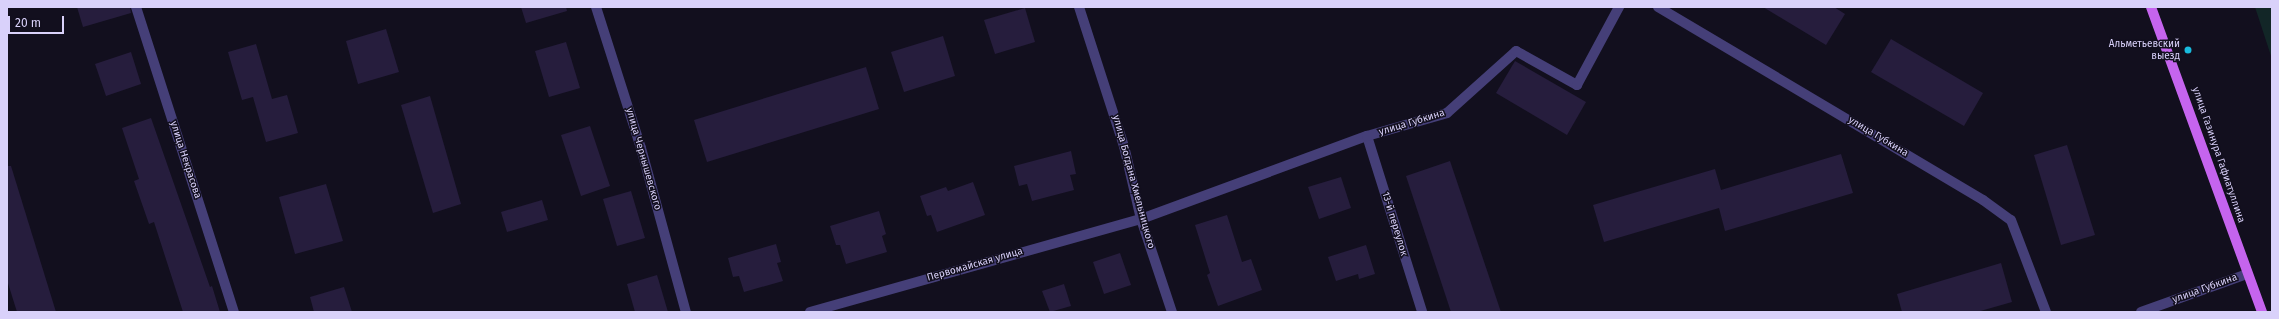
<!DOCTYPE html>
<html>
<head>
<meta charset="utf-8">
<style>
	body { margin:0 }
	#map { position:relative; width:2279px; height:319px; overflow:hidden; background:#120f1e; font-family:"Fira Sans",sans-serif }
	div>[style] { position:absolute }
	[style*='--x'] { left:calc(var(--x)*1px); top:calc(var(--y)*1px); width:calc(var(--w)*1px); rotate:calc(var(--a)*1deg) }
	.green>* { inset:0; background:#122627 }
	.building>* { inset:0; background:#261d3d }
	.minor>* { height:10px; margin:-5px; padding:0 5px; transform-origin:5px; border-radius:5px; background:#453f78 }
	.major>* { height:10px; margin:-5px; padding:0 5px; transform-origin:5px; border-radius:5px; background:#c564ee }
	.dots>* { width:11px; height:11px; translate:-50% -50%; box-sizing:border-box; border:2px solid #120f1e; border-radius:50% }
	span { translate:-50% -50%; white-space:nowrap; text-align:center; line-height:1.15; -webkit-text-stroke:3px #120f1e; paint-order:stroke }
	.poi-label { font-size:10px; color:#d9d1fa }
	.right { translate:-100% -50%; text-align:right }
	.street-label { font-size:10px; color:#d9d1fa }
	.frame { position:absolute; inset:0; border:8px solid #d9d1fa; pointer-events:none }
	.scale { position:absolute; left:8px; top:16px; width:56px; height:18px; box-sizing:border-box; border:2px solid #d9d1fa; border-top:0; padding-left:5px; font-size:12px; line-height:14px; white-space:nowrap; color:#d9d1fa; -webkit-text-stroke:3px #120f1e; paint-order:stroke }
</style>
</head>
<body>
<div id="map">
	<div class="green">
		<i style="clip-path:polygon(2255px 7px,2272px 7px,2272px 59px)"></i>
	</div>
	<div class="building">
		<i style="clip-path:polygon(77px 7px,130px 7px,131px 13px,83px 27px)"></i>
		<i style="clip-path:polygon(521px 7px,566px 7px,567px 11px,526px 23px)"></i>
		<i style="clip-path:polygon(1763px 7px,1834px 7px,1845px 14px,1826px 45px)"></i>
		<i style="clip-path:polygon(1025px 8px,1035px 42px,995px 54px,984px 20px)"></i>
		<i style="clip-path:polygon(386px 29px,399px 72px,358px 84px,346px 41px)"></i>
		<i style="clip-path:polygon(943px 36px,955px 76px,904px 92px,891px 52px)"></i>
		<i style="clip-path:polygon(1891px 39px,1983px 93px,1964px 126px,1871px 72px)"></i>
		<i style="clip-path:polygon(566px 42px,580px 88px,549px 97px,535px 51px)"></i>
		<i style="clip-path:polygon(256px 44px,272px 99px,287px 95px,298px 133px,266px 142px,253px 97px,242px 100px,228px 52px)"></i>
		<i style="clip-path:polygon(131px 52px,141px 84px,106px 96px,95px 64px)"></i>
		<i style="clip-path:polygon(1515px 61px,1586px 102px,1567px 135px,1496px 93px)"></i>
		<i style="clip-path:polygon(866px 67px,879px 109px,707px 162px,694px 120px)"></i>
		<i style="clip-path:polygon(430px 96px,461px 204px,433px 213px,401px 105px)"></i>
		<i style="clip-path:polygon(151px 118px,210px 287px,212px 286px,220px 312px,183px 312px,154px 222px,149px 224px,134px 181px,139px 179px,122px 128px)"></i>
		<i style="clip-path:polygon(590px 126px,610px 186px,581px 196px,561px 135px)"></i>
		<i style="clip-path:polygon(2067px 145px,2095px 235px,2061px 245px,2034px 155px)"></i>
		<i style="clip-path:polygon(1071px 151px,1076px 174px,1070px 175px,1074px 190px,1032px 201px,1027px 184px,1019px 186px,1014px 166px)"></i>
		<i style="clip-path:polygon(1841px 154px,1853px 193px,1725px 231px,1719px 208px,1604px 242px,1593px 205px,1715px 169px,1721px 190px)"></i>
		<i style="clip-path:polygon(1450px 161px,1501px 312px,1451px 312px,1406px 176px)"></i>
		<i style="clip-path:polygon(7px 166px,11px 166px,56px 312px,17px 312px,7px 280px)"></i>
		<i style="clip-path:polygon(1341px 177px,1351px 208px,1319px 219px,1308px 187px)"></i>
		<i style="clip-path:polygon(973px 182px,985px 215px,937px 232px,931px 215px,927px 216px,920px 196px,946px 187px,948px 191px)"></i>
		<i style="clip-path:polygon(326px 184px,343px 241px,295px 254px,279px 197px)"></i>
		<i style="clip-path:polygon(631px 191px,645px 238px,617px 246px,603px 199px)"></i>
		<i style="clip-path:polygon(542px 200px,548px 220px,507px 232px,501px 212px)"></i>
		<i style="clip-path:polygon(879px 211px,886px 234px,882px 236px,887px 252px,846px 264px,840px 245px,836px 245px,830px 226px)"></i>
		<i style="clip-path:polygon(1227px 215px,1242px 262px,1251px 259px,1262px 290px,1218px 306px,1207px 275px,1210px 273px,1195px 225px)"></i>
		<i style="clip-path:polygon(776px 244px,781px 262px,777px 263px,783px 281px,744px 292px,739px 276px,733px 277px,728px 258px)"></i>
		<i style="clip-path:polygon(1366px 245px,1375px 274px,1359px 279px,1358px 274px,1336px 281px,1328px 257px)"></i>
		<i style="clip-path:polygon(1120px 253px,1131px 285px,1104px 294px,1093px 262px)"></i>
		<i style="clip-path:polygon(2001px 263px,2012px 302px,1977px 312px,1902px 312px,1897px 294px)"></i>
		<i style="clip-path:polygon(657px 275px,668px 312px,635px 312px,627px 284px)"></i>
		<i style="clip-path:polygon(1064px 284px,1071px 306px,1050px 312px,1042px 291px)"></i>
		<i style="clip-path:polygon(344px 287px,352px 312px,314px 312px,310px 297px)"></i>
	</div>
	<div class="minor">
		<i style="--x:136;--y:7;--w:320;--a:72.2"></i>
		<i style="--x:596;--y:7;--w:148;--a:72.3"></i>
		<i style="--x:641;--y:148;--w:170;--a:74.7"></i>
		<i style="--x:1079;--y:7;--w:146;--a:72.1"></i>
		<i style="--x:1124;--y:146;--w:75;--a:76.9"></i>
		<i style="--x:1141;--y:219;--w:98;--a:71.6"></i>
		<i style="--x:1658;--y:7;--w:378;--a:30.7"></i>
		<i style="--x:1983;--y:200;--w:34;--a:36"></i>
		<i style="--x:2011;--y:220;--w:98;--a:69.2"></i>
		<i style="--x:1367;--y:136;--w:184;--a:72.6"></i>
		<i style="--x:810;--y:312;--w:344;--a:-15.7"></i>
		<i style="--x:1141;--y:219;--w:241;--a:-20.2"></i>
		<i style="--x:1367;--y:136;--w:83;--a:-16"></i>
		<i style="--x:1447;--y:113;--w:93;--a:-41.9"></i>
		<i style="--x:1516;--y:51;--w:70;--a:29.1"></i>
		<i style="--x:1577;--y:85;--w:89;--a:-61.7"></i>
		<i style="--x:2141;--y:312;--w:113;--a:-19.7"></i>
	</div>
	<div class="major">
		<i style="--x:2151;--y:7;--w:325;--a:70"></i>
	</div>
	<div class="dots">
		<i style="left:2188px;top:50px;background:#19bbde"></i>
	</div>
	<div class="poi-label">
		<span class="right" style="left:2180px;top:50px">Альметьевский<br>выезд</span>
	</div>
	<div class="street-label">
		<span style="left:1412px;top:123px;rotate:-17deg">улица Губкина</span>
		<span style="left:1878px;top:137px;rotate:31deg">улица Губкина</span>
		<span style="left:2218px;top:155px;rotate:71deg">улица Газинура Гафиатуллина</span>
		<span style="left:643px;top:159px;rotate:74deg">улица Чернышевского</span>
		<span style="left:185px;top:160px;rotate:72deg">улица Некрасова</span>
		<span style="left:1133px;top:182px;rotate:75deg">улица Богдана Хмельницкого</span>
		<span style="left:1394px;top:224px;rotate:73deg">13-й переулок</span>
		<span style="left:975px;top:265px;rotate:-16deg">Первомайская улица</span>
		<span style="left:2205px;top:289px;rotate:-20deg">улица Губкина</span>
	</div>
	<div class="frame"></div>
	<div class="scale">20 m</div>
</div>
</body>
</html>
